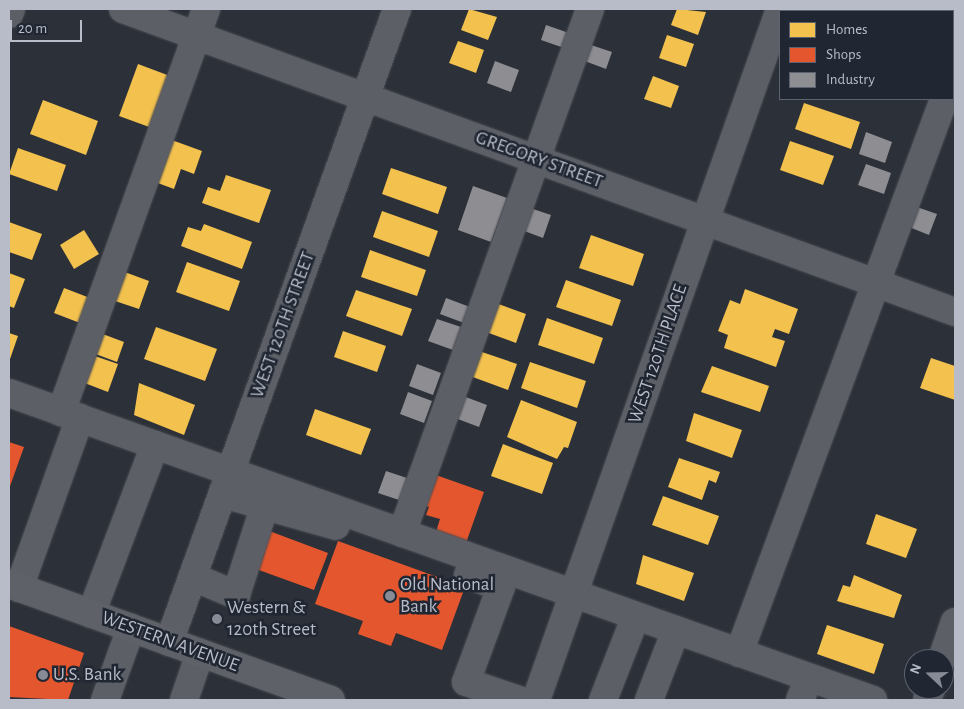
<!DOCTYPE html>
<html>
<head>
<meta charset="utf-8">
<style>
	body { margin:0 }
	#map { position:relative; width:964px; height:709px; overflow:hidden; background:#2c3038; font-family:"Alegreya Sans",sans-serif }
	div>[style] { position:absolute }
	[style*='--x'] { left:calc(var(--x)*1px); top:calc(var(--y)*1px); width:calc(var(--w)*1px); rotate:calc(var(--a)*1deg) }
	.homes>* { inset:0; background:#f2c14e }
	.shops>* { inset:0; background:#e4572e }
	.industry>* { inset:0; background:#8d8d92 }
	.roads { filter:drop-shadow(0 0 1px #484b51) drop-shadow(0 0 1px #484b51) }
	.minor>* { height:28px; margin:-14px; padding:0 14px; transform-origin:14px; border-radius:14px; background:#5c5f66 }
	.major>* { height:28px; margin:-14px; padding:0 14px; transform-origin:14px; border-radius:14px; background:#5e6167 }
	.dots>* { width:14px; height:14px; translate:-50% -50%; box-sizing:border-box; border:2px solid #202632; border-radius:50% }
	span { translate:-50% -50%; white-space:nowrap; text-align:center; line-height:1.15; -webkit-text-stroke:5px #202632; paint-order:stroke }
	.street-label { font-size:19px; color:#b7bcc8 }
	.poi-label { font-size:19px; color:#b7bcc8 }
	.left { translate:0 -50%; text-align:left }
	.frame { position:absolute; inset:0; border:10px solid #b7bcc8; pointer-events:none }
	.legend { position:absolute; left:779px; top:10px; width:175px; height:90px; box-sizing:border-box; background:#202632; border:1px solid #5c626e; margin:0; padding:6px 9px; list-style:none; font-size:15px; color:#b7bcc8 }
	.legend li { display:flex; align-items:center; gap:10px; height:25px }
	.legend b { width:25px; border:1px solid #5c626e }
	.north { position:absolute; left:904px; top:649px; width:50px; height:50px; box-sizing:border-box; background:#202632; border:1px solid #5c626e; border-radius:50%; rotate:291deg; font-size:14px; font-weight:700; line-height:20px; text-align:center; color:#b7bcc8 }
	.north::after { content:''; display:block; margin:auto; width:18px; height:22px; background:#868b96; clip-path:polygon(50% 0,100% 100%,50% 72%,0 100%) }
	.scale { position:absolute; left:10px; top:20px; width:72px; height:22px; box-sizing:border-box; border:2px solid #b7bcc8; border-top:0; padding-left:6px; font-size:15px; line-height:18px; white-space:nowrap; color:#b7bcc8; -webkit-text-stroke:4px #202632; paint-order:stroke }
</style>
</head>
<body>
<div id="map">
	<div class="homes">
		<i style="clip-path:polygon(469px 9px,497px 17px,488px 40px,461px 30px)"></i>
		<i style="clip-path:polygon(677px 9px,706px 12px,698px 35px,671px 25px)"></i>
		<i style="clip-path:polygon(837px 9px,900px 9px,836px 11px)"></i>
		<i style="clip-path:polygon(667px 35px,694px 44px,686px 67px,659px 58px)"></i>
		<i style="clip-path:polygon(458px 41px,484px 50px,476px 73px,449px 63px)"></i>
		<i style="clip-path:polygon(138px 64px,170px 76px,152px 128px,119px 116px)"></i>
		<i style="clip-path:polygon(653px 76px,679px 86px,671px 108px,644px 99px)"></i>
		<i style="clip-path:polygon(43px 100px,98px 121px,86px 155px,30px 134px)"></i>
		<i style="clip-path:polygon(804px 103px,860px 122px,851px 149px,795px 129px)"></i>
		<i style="clip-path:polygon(169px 139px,202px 151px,194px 174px,181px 169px,174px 189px,155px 182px)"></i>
		<i style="clip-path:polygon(790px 141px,834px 156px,823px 185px,780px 170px)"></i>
		<i style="clip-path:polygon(18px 148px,66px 165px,57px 191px,9px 174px)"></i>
		<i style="clip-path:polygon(391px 168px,447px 187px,438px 214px,382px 194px)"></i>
		<i style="clip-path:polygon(226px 175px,271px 190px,259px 223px,202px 203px,208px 187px,220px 191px)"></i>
		<i style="clip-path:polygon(382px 211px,438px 231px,429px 257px,373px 237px)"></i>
		<i style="clip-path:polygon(9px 222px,42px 234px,32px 260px,9px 252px)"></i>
		<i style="clip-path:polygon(204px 224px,252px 242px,242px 269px,181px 246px,188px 227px,201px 231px)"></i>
		<i style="clip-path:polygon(84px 230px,99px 254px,74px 269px,60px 245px)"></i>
		<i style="clip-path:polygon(591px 235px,644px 254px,633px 286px,579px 268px)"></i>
		<i style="clip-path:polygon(370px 250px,426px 270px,417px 296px,361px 277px)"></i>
		<i style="clip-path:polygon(187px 262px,240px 281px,229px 311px,176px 292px)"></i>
		<i style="clip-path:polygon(122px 271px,149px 281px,139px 309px,112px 300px)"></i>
		<i style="clip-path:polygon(9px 273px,25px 279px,14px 308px,9px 306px)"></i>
		<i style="clip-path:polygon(566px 280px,621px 300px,612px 326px,556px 307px)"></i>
		<i style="clip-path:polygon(64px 288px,90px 298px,80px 323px,54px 313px)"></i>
		<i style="clip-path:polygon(745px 289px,798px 309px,789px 334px,775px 329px,772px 337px,785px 341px,776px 367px,724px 348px,728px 335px,718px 331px,730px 300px,740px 304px)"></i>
		<i style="clip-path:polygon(356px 290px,412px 309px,402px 336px,346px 316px)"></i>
		<i style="clip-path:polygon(496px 303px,526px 314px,516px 343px,486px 332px)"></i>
		<i style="clip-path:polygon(547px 318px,603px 338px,594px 364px,538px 345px)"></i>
		<i style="clip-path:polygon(156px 327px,217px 349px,205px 381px,144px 359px)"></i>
		<i style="clip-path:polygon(343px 331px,386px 346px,377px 372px,334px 357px)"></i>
		<i style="clip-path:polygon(9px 333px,18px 336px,9px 362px)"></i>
		<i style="clip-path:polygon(100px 333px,124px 342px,117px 362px,93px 353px)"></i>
		<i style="clip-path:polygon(479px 351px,517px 364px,508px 390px,470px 376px)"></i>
		<i style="clip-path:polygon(92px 355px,118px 364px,108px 392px,82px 382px)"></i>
		<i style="clip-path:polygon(931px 358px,955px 366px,955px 400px,920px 388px)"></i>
		<i style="clip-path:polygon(530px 362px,586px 381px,577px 408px,521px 388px)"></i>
		<i style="clip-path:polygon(712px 366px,769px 386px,760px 412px,701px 392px)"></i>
		<i style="clip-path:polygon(139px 383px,195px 405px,184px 435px,134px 415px)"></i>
		<i style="clip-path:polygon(521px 400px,577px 422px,568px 448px,564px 447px,557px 459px,507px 437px)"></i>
		<i style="clip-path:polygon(315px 409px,371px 429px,361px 455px,306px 435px)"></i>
		<i style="clip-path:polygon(694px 413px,742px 430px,732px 458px,686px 441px)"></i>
		<i style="clip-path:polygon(503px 444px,553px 463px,542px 494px,491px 476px)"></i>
		<i style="clip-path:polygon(679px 458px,720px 472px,716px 483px,709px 480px,702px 500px,668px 487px)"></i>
		<i style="clip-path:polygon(663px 496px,719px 516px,708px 545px,652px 525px)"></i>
		<i style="clip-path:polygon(876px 514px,917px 529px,906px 558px,866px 544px)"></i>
		<i style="clip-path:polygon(643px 555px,694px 573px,684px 601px,636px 584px)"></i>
		<i style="clip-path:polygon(854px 575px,902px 595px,894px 618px,837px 601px,843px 585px,850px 587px)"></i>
		<i style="clip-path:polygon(827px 625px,884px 644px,874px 674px,817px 654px)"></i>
	</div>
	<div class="shops">
		<i style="clip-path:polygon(9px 442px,24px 447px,9px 489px)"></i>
		<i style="clip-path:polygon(433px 474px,484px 492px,466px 543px,436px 532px,440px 519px,426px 515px,429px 507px,422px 504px)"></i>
		<i style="clip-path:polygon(251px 524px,328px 553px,314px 590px,237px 562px)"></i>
		<i style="clip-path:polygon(338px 541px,465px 587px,442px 650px,396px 633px,391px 646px,358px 634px,363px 621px,315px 604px)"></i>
		<i style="clip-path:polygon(9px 626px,84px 653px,68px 700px,9px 697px)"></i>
	</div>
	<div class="industry">
		<i style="clip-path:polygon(546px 25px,569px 33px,564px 48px,541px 40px)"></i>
		<i style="clip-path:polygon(588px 44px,612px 52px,606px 69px,582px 60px)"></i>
		<i style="clip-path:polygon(495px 61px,519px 70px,511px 92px,487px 83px)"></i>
		<i style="clip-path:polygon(866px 132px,892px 142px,885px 163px,859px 154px)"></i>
		<i style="clip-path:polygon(866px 164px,891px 173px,884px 194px,858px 185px)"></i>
		<i style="clip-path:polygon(473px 186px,507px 198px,491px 242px,458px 230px)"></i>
		<i style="clip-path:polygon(911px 205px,937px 214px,929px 235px,904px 225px)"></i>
		<i style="clip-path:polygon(527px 207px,551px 215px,543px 238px,519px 229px)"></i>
		<i style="clip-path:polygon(446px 298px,470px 307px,464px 323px,440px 314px)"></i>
		<i style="clip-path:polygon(437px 319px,461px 327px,453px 350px,428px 341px)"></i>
		<i style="clip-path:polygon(417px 364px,441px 373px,433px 395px,409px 386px)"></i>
		<i style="clip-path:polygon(408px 392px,432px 401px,424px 423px,400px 414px)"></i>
		<i style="clip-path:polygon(463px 396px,487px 405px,479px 427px,455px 418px)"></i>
		<i style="clip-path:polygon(386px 471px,410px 479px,402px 501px,378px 493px)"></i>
	</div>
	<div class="roads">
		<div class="minor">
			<i style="--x:123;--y:9;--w:885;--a:20.01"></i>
			<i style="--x:9;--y:14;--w:5;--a:-68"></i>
			<i style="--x:953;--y:75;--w:7;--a:-74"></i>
			<i style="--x:9;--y:393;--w:917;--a:19.56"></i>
			<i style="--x:61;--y:412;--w:428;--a:-70.2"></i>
			<i style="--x:223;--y:494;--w:117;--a:15.8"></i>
			<i style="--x:402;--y:533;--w:557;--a:-70.26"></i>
			<i style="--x:468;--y:575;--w:35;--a:20"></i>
			<i style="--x:501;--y:587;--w:101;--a:110.2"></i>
			<i style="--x:466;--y:682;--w:56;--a:18.8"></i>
			<i style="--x:193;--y:577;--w:47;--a:22.7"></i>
			<i style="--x:236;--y:595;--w:91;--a:-72.2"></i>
			<i style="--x:19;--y:588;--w:181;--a:-70.3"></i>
			<i style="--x:91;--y:614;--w:181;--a:-69.3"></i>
			<i style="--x:169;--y:642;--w:673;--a:-70.19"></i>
			<i style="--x:739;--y:653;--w:591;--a:-69.69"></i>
			<i style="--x:942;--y:659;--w:39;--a:-71"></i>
			<i style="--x:105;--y:700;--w:77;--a:-70.1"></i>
			<i style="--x:184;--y:700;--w:50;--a:-71.2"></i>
			<i style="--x:536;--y:700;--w:733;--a:-70.55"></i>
			<i style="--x:603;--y:700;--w:90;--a:-68.6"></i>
			<i style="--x:649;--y:700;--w:75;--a:-68.9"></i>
			<i style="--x:800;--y:700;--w:24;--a:-68"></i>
			<i style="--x:927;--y:700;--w:12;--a:-70"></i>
		</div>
		<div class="major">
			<i style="--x:9;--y:584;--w:342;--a:19.8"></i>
		</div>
	</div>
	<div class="dots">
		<i style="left:390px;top:596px;background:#868b96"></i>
		<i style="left:217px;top:619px;background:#868b96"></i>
		<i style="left:43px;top:675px;background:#868b96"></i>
	</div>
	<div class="street-label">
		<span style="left:539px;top:160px;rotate:20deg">GREGORY STREET</span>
		<span style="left:283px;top:325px;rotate:-70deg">WEST 120TH STREET</span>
		<span style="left:658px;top:354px;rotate:-71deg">WEST 120TH PLACE</span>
		<span style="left:170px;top:642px;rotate:20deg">WESTERN AVENUE</span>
	</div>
	<div class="poi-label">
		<span class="left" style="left:400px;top:596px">Old National<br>Bank</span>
		<span class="left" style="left:227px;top:619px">Western &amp;<br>120th Street</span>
		<span class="left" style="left:53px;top:675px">U.S. Bank</span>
	</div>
	<div class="frame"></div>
	<ul class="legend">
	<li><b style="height:14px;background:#f2c14e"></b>Homes</li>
	<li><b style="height:14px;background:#e4572e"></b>Shops</li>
	<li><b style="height:14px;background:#8d8d92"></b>Industry</li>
	</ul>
	<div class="north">N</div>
	<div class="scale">20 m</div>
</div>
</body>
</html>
